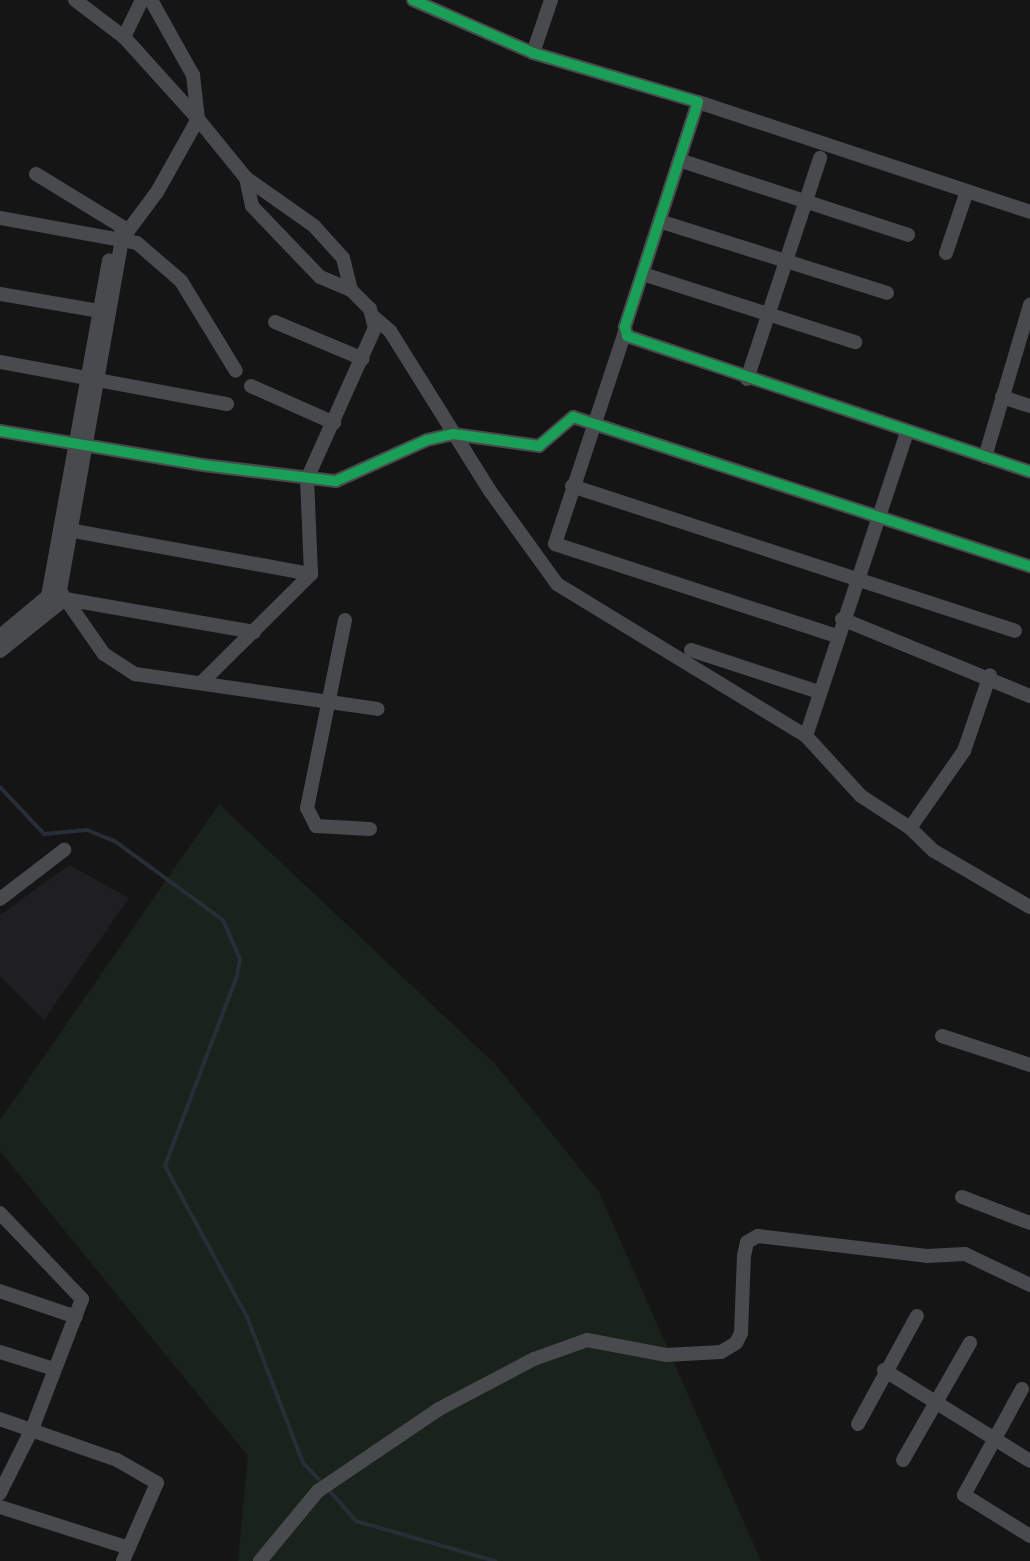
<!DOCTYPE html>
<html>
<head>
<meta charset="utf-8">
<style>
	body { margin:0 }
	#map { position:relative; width:1030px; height:1561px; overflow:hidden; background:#151515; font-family:"DM Sans",sans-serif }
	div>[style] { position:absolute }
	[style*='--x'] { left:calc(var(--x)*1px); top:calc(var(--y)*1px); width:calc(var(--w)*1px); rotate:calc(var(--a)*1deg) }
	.built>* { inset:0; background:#1f1f21 }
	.green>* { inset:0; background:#1a221c }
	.stream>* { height:4px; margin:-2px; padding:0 2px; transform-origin:2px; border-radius:2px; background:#272e37 }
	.minor>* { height:14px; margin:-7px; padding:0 7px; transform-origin:7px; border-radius:7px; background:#484a4e }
	.cycleway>* { height:10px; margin:-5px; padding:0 5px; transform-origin:5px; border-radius:5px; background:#1a9f57 }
	span { translate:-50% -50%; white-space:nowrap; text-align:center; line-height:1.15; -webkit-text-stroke:7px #0f0f11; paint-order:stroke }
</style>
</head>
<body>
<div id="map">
	<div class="built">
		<i style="clip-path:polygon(69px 865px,129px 898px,44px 1020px,0 976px,0 915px)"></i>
	</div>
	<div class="green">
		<i style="clip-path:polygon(219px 804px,496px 1065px,599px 1192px,761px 1561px,238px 1561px,248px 1456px,0 1151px,0 1120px)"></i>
	</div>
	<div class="stream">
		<i style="--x:0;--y:787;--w:64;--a:46.9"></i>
		<i style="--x:44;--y:834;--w:43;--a:-5.3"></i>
		<i style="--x:87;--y:830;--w:31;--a:22"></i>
		<i style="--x:116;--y:842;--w:132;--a:36.1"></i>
		<i style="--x:223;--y:920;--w:43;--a:66.4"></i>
		<i style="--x:240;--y:959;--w:17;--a:100"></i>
		<i style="--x:237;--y:976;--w:203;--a:110.8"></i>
		<i style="--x:165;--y:1166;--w:172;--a:61.5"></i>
		<i style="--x:247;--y:1317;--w:156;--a:69"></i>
		<i style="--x:303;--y:1463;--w:28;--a:46"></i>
		<i style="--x:328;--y:1489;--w:43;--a:48.8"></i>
		<i style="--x:356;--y:1521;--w:145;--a:16.1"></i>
	</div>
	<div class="minor">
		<i style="--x:75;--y:0;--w:61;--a:37.1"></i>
		<i style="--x:124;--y:37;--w:110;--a:47.9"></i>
		<i style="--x:198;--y:119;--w:84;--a:119.3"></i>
		<i style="--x:157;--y:192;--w:59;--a:126.7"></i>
		<i style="--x:151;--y:0;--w:86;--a:60.8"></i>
		<i style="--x:193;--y:75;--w:44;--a:83.5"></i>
		<i style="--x:198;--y:119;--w:76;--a:50.9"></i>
		<i style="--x:246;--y:178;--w:83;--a:35.2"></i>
		<i style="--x:314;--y:226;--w:43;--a:47.8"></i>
		<i style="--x:343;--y:258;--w:33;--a:76"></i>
		<i style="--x:413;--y:0;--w:131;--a:23.8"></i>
		<i style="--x:533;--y:53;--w:172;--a:16.5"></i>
		<i style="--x:698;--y:102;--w:237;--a:108"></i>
		<i style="--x:625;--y:327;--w:9;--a:77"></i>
		<i style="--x:627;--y:336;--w:425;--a:18.6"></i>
		<i style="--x:124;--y:37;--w:41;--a:-64.1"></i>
		<i style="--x:533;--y:53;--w:56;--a:-71.2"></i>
		<i style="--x:698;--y:102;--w:350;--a:18.3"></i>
		<i style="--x:679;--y:160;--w:241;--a:18.1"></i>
		<i style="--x:36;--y:174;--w:100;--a:31.5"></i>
		<i style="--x:121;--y:226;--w:13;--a:86"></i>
		<i style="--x:122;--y:239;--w:370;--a:100"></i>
		<i style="--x:0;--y:218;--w:139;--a:10.3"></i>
		<i style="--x:137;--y:243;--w:58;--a:40.8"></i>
		<i style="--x:181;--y:281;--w:105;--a:58.6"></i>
		<i style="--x:659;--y:221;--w:239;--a:17.5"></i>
		<i style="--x:946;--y:253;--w:65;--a:-71.3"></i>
		<i style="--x:643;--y:274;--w:223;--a:17.8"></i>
		<i style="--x:0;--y:294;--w:100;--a:9.7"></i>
		<i style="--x:375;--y:318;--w:20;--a:41"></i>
		<i style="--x:390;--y:331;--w:189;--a:58"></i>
		<i style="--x:490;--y:491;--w:115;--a:54.2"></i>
		<i style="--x:557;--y:584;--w:292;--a:31.4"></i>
		<i style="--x:806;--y:736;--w:81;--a:47.5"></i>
		<i style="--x:861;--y:796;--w:59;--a:33.1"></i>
		<i style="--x:910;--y:828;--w:33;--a:44"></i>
		<i style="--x:934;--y:851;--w:111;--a:30.3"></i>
		<i style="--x:275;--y:322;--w:95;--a:22.8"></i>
		<i style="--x:625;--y:332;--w:223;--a:108.3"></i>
		<i style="--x:555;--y:544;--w:297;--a:18.1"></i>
		<i style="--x:0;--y:362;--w:231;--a:10.5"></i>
		<i style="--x:747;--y:379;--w:233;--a:-71.7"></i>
		<i style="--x:251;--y:386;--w:91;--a:24"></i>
		<i style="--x:1002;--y:397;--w:29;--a:18"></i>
		<i style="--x:0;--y:431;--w:206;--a:9.5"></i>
		<i style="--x:203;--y:465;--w:134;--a:6.9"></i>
		<i style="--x:336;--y:481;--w:100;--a:-24.3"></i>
		<i style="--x:427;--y:440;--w:27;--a:-13"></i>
		<i style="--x:453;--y:434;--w:87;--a:7.9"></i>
		<i style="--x:539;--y:446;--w:45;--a:-40.5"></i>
		<i style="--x:573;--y:417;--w:481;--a:18.1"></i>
		<i style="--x:985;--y:457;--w:159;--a:-73.5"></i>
		<i style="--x:572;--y:486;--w:466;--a:18.1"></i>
		<i style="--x:63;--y:529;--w:252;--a:10.3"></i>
		<i style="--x:60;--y:591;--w:77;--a:55.1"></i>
		<i style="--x:104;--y:654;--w:37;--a:33"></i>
		<i style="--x:135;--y:674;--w:245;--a:8.2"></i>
		<i style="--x:842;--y:619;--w:203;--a:22.3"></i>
		<i style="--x:345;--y:620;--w:192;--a:101.4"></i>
		<i style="--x:307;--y:808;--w:20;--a:63"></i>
		<i style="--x:316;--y:826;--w:54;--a:3.2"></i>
		<i style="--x:0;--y:636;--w:62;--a:-39.8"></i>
		<i style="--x:48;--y:596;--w:341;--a:-79.7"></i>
		<i style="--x:691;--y:650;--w:135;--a:18.2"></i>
		<i style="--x:0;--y:651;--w:83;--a:-38.7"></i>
		<i style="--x:65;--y:599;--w:192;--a:9.9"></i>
		<i style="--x:203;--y:681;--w:152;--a:-44.7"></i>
		<i style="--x:311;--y:574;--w:95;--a:-92.4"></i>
		<i style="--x:307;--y:479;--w:166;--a:-65.8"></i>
		<i style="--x:375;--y:328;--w:20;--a:-105"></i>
		<i style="--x:370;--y:309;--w:27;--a:-135"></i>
		<i style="--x:351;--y:290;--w:34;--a:-157"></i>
		<i style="--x:320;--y:277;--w:98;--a:-133.8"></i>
		<i style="--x:252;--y:206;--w:29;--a:-102"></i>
		<i style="--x:806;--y:736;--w:319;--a:-71.6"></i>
		<i style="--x:910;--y:828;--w:94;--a:-55"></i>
		<i style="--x:964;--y:751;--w:80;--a:-71.1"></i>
		<i style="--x:0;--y:899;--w:81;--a:-37.4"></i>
		<i style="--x:942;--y:1036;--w:93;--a:18.2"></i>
		<i style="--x:962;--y:1197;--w:73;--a:20.9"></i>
		<i style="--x:0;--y:1213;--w:119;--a:46.4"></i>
		<i style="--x:82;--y:1299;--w:139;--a:111"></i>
		<i style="--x:32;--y:1429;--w:72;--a:116.6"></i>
		<i style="--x:0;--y:1291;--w:80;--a:18.9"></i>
		<i style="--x:0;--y:1352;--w:57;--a:17.5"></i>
		<i style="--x:884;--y:1370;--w:172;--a:31.9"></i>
		<i style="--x:1022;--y:1389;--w:121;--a:118.7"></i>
		<i style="--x:964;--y:1495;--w:78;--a:31.8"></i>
		<i style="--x:0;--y:1419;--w:124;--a:19.3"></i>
		<i style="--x:117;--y:1460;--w:46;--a:29.9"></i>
		<i style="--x:157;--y:1483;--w:85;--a:113.6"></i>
		<i style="--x:858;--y:1424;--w:123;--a:-61.4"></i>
		<i style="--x:903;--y:1460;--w:135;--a:-60.2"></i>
		<i style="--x:0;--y:1507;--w:135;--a:17.6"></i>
		<i style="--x:260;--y:1561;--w:91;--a:-50.4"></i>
		<i style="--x:318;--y:1491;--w:146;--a:-34.1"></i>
		<i style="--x:439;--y:1409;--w:107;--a:-27.8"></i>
		<i style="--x:534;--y:1359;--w:56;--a:-19.7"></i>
		<i style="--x:587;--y:1340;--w:80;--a:10.8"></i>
		<i style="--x:666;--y:1355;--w:55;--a:-3.1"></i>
		<i style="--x:721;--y:1352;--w:17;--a:-31"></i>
		<i style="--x:736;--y:1343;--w:11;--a:-63"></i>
		<i style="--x:741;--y:1333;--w:77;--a:-87.8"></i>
		<i style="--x:744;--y:1256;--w:14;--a:-78"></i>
		<i style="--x:747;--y:1242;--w:13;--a:-29"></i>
		<i style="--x:758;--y:1236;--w:170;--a:6.7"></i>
		<i style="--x:927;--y:1256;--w:38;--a:-3"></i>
		<i style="--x:965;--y:1254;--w:72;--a:25.5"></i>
	</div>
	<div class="cycleway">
		<i style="--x:413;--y:0;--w:131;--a:23.8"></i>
		<i style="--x:533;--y:53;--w:172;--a:16.5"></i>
		<i style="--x:698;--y:102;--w:237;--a:108"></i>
		<i style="--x:625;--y:327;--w:9;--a:77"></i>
		<i style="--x:627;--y:336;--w:425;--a:18.6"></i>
		<i style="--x:0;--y:431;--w:206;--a:9.5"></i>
		<i style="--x:203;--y:465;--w:134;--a:6.9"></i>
		<i style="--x:336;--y:481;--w:100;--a:-24.3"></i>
		<i style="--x:427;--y:440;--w:27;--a:-13"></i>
		<i style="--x:453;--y:434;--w:87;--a:7.9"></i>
		<i style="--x:539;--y:446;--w:45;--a:-40.5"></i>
		<i style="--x:573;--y:417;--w:481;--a:18.1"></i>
	</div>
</div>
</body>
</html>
